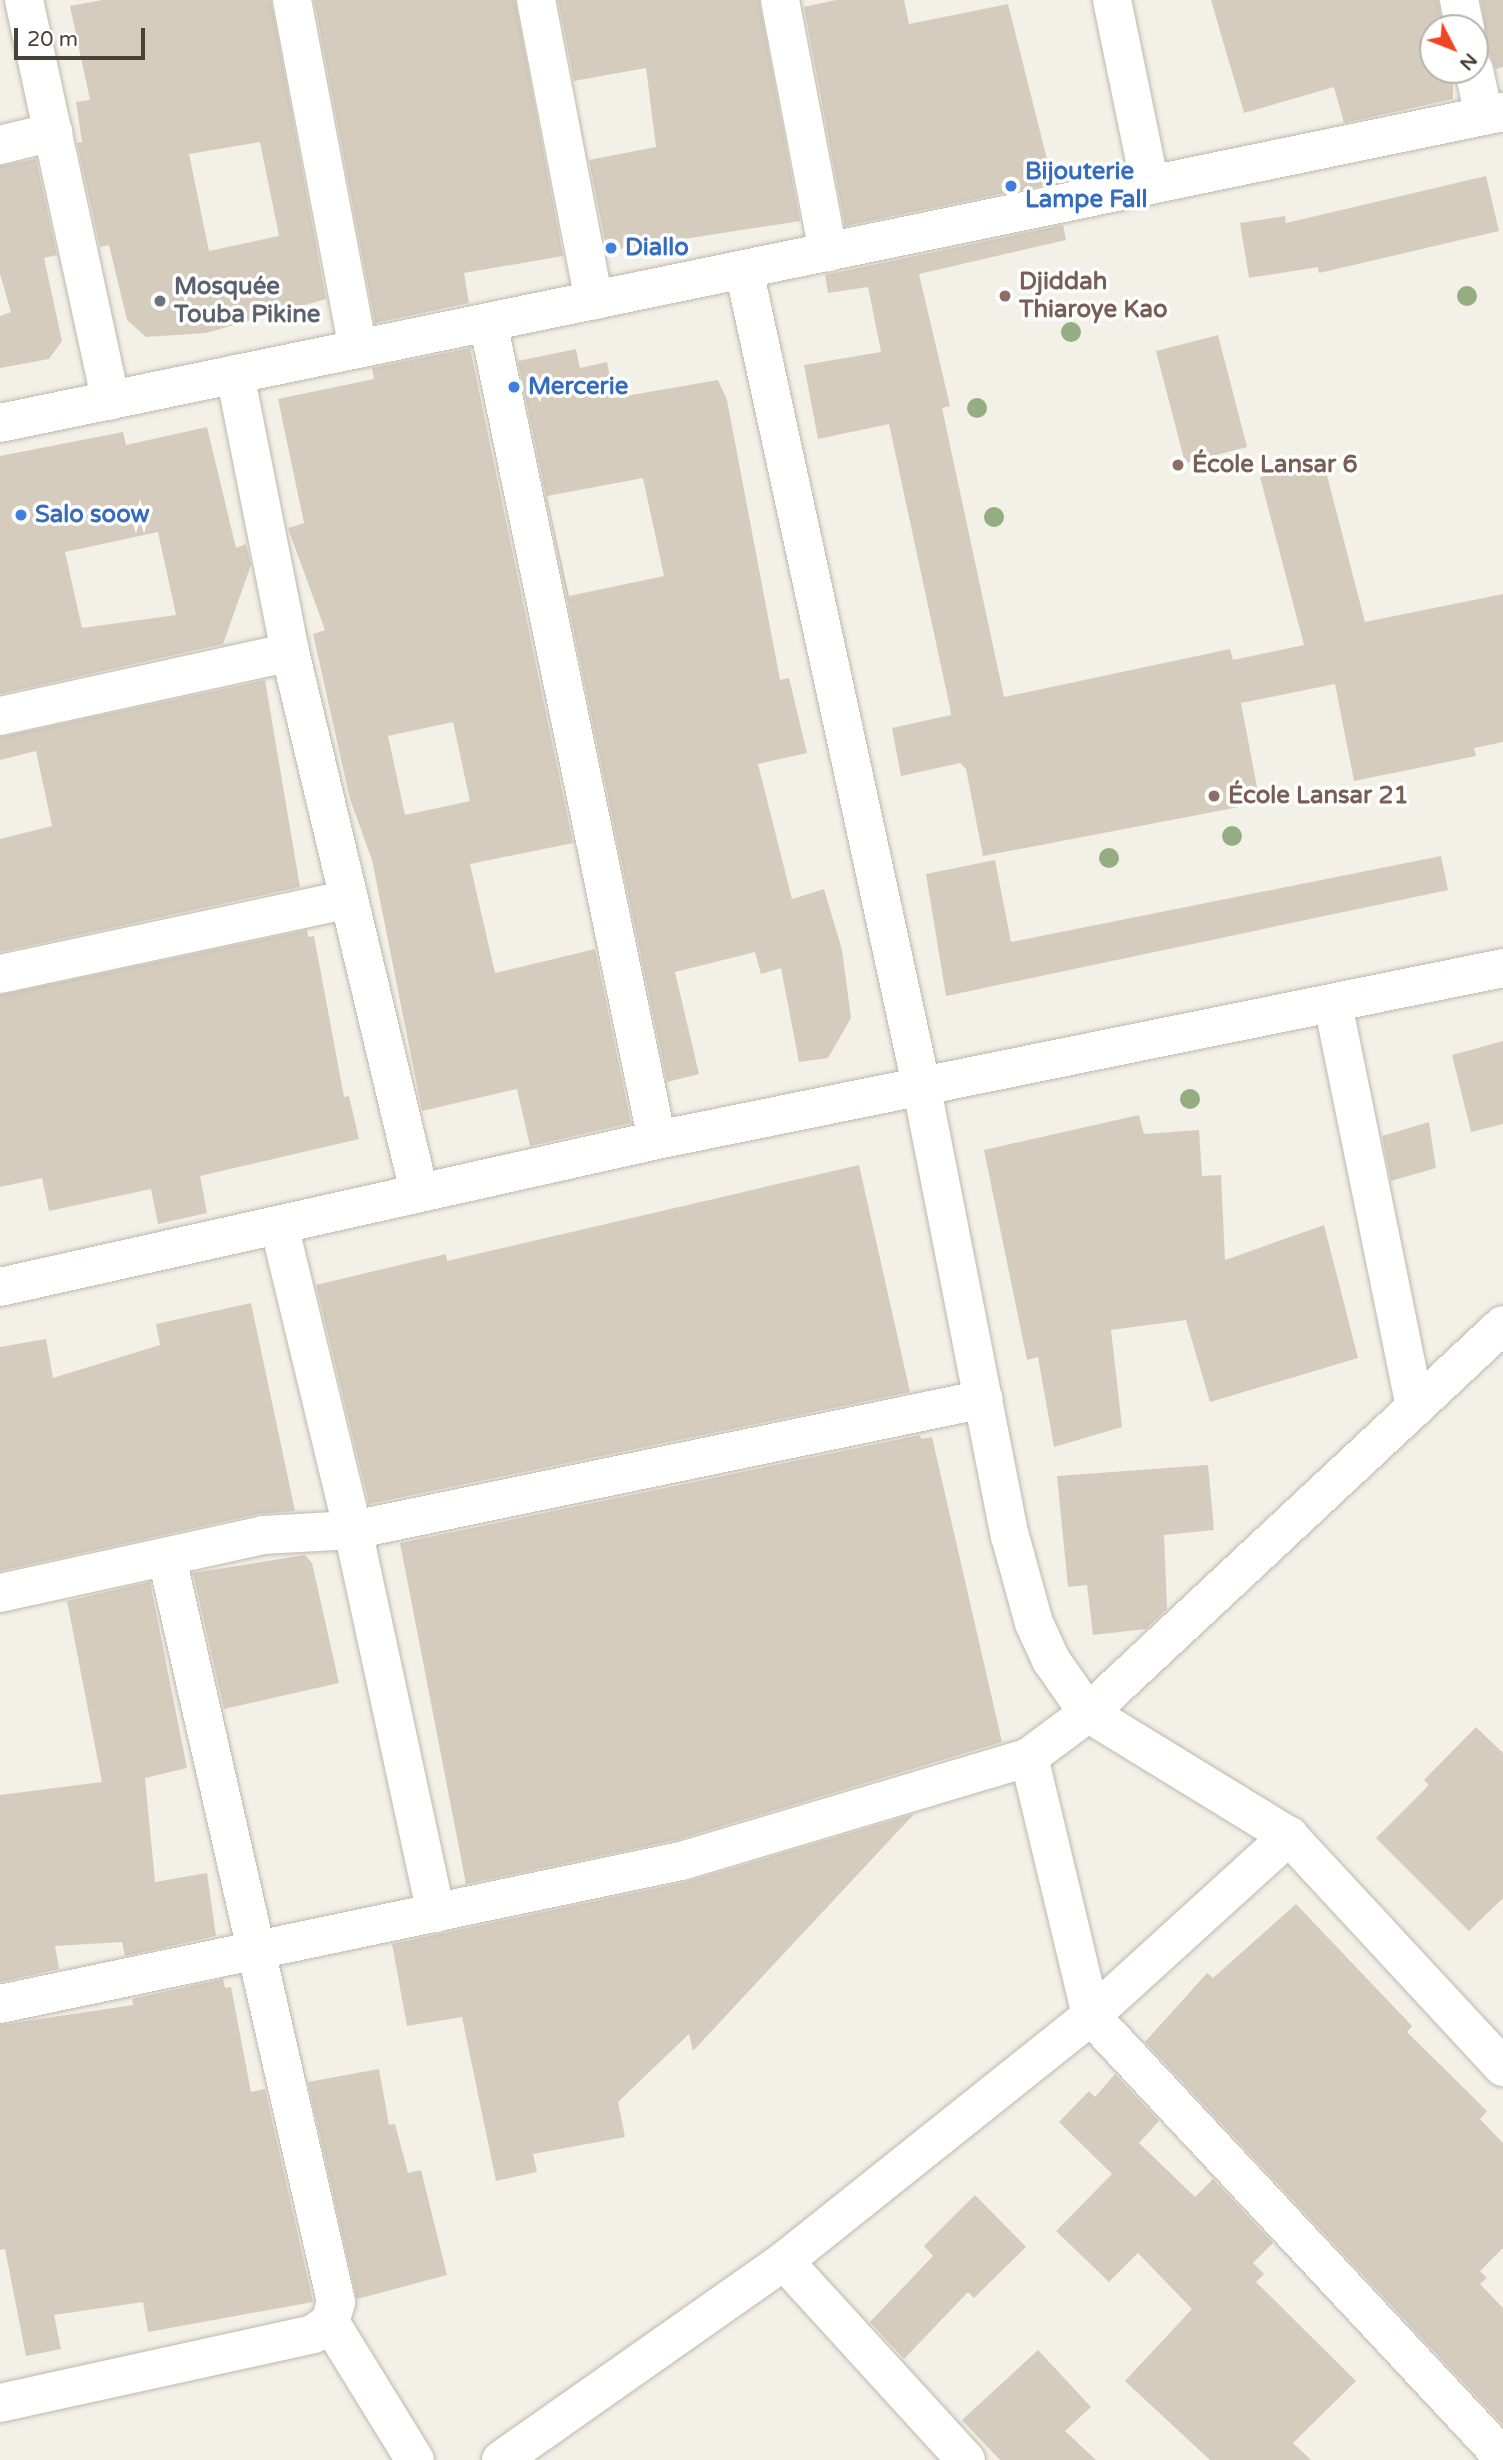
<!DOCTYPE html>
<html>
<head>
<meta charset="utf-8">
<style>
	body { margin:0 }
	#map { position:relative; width:1503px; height:2460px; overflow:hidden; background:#f3f0e8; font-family:"Varela Round",sans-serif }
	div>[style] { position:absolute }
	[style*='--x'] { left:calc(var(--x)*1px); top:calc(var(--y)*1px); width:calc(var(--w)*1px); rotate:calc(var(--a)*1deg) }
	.building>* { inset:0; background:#d5ccbe }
	.roads { filter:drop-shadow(0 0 2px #bfb8ab) drop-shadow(0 0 2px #bfb8ab) }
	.minor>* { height:38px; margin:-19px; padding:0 19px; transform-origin:19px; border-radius:19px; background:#fff }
	.trees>* { width:20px; height:20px; margin:-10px; border-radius:50%; background:#94ad81 }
	.dots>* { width:19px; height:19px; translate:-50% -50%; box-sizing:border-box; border:4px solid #fff; border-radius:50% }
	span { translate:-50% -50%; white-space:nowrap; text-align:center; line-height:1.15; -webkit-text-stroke:7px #fff; paint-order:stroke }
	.shop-label { font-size:24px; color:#366cbe; font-weight:700 }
	.left { translate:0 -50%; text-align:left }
	.education-label { font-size:24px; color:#785e54; font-weight:700 }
	.worship-label { font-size:24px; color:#5b616d; font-weight:700 }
	.north { position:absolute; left:1419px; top:14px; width:70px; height:70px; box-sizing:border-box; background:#fff; border:2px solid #b5b3af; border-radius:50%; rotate:132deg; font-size:19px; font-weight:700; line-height:28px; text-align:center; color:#474137 }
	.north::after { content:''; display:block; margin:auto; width:24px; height:32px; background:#f14421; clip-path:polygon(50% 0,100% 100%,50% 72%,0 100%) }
	.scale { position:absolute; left:14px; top:28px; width:131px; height:32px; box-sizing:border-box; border:4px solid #474137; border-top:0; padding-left:9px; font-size:21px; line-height:24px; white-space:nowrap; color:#474137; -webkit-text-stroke:5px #fff; paint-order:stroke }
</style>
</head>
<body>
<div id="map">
	<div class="building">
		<i style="clip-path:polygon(evenodd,102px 0,271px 0,326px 299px,206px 333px,146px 337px,127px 320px,109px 245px,100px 247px,77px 143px,82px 142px,76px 102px,90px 100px,70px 6px,102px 0,260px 142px,279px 236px,209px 251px,189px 154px,260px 142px)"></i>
		<i style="clip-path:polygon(314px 0,515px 0,563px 256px,464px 273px,469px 303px,375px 323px)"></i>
		<i style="clip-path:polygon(558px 0,759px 0,800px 221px,607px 251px,589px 160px,656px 147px,646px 68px,574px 81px)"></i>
		<i style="clip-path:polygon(836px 0,904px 0,909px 24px,1008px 4px,1053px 183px,845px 226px,804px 7px)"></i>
		<i style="clip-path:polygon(1211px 0,1438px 0,1443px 28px,1433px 28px,1433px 70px,1453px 70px,1453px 99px,1344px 123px,1334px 87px,1244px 113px)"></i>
		<i style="clip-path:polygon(1481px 0,1503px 0,1503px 67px,1496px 69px,1490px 55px,1475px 49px,1486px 34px)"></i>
		<i style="clip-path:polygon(36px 159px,57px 255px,44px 258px,62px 341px,49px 359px,0 368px,0 316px,11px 312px,0 274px,0 166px)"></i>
		<i style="clip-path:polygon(1486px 176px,1499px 231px,1319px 273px,1318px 267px,1249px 278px,1240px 223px,1285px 216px,1286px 223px)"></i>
		<i style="clip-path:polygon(1063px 225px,1066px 240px,919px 274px,950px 406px,942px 408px,1004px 697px,1230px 649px,1233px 660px,1304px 645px,1260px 477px,1323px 460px,1365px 622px,1503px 594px,1503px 742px,1474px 748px,1476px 756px,1354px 781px,1335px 684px,1241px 703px,1260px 803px,983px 856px,966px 769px,960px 763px,901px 776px,892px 728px,951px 715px,950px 708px,889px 424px,818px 439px,804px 365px,881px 352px,868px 287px,828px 293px,825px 275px)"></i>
		<i style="clip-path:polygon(1218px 335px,1247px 447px,1185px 463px,1156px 351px)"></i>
		<i style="clip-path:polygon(evenodd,470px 348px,573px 843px,470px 864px,495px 973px,595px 949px,631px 1123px,530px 1146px,517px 1089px,422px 1111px,372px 860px,350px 799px,313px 634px,325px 630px,288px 528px,304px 523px,278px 399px,374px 379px,372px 368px,470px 348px,453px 722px,470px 801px,405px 815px,388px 736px,453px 722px)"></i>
		<i style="clip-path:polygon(evenodd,576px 349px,580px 368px,607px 362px,614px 398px,718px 380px,727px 400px,780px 680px,789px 678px,807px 753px,758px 764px,792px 899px,824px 889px,842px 950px,851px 1018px,828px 1058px,799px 1062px,781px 968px,761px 974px,755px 952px,675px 972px,699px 1074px,667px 1082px,518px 361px,576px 349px,643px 478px,664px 576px,569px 596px,547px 496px,643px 478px)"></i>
		<i style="clip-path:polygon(evenodd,207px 427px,236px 548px,246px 544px,251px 565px,223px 644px,0 694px,0 456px,123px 432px,126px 445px,207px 427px,158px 532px,176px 615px,82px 628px,65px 552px,158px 532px)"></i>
		<i style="clip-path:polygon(265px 680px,300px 887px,0 952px,0 839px,52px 826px,36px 751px,0 760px,0 737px)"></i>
		<i style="clip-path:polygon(1441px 856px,1448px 890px,946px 996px,926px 874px,995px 860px,1011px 942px)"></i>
		<i style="clip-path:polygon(307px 930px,308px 937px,314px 936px,344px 1097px,349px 1096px,359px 1139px,200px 1176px,207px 1213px,158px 1224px,151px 1189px,49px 1211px,42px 1178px,0 1187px,0 995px)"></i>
		<i style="clip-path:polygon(1503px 1041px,1503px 1124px,1471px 1132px,1452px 1055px)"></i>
		<i style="clip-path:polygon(1139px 1115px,1144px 1134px,1199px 1130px,1202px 1176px,1221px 1175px,1225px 1260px,1324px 1225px,1358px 1358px,1210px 1402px,1186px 1320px,1111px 1330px,1122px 1427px,1054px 1447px,1038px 1357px,1027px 1360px,984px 1150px)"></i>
		<i style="clip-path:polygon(1429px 1122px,1436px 1168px,1391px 1181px,1382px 1136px)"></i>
		<i style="clip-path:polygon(859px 1165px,910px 1392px,369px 1504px,316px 1285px,446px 1254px,447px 1261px)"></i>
		<i style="clip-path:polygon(251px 1303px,295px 1511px,258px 1514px,0 1571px,0 1347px,46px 1339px,53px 1378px,160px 1345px,156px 1324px)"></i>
		<i style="clip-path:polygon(920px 1435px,921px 1439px,932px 1437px,1002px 1742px,676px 1840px,466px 1884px,400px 1543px)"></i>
		<i style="clip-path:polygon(1208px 1465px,1214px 1530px,1164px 1535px,1167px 1609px,1146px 1629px,1093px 1635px,1087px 1585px,1068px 1587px,1057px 1476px)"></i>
		<i style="clip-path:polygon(305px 1555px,312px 1563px,339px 1683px,224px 1709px,193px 1573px)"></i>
		<i style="clip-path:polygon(150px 1582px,187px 1768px,145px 1778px,155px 1882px,207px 1873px,216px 1936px,125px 1956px,122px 1942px,55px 1946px,59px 1969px,0 1982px,0 1795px,102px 1782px,67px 1601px)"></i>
		<i style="clip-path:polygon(1476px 1727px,1503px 1753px,1503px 1898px,1469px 1931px,1376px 1838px,1429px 1785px,1424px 1780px)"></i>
		<i style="clip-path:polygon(914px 1814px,693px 2051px,689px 2034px,618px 2102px,625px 2137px,533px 2154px,537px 2172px,496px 2181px,462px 2017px,407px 2026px,392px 1944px,686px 1882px)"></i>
		<i style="clip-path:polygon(1296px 1904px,1412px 2026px,1407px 2032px,1487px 2111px,1480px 2119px,1503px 2143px,1503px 2248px,1480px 2271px,1487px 2278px,1480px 2284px,1503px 2308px,1503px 2425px,1145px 2042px,1207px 1973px,1213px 1978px)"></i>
		<i style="clip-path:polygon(223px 1979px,225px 1988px,231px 1987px,251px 2092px,265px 2089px,313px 2302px,148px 2332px,143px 2302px,54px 2315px,61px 2349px,26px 2356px,5px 2249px,0 2250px,0 2025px,133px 2005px,132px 1999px)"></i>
		<i style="clip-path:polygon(379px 2069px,389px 2125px,395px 2124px,408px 2173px,421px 2170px,447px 2275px,357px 2299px,308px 2082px)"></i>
		<i style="clip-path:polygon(1115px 2074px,1159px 2121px,1139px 2143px,1195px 2197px,1213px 2179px,1273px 2243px,1253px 2263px,1264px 2274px,1256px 2282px,1356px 2381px,1293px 2443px,1311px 2460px,1210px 2460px,1125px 2381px,1192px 2309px,1138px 2253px,1109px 2282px,1056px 2231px,1112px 2174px,1059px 2122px,1089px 2091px,1095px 2097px)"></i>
		<i style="clip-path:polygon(975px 2195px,1026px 2247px,974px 2298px,968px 2292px,904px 2359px,870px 2322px,933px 2256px,924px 2246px)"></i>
		<i style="clip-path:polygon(1038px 2350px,1091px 2407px,1065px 2431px,1096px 2460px,1000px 2460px,962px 2420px)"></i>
	</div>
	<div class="roads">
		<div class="minor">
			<i style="--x:24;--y:0;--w:410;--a:77.8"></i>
			<i style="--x:292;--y:0;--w:355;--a:79.3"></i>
			<i style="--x:536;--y:0;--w:306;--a:79.1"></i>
			<i style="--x:780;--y:0;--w:257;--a:79.2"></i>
			<i style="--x:1112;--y:0;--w:189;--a:78.4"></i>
			<i style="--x:1459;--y:0;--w:29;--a:78"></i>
			<i style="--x:1474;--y:70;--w:47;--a:77.7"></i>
			<i style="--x:0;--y:145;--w:55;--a:-13.8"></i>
			<i style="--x:744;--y:270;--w:838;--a:77.74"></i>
			<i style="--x:922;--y:1089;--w:456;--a:78.9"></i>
			<i style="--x:1010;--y:1536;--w:90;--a:74.6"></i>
			<i style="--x:1034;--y:1623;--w:41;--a:65.3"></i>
			<i style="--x:1051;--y:1660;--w:65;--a:55.1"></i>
			<i style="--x:1088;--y:1713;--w:236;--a:31.5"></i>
			<i style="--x:1289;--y:1836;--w:315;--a:47.2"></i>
			<i style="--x:488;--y:322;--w:835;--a:78.33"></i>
			<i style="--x:235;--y:374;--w:283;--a:78.8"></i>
			<i style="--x:290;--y:652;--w:555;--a:76.56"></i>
			<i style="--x:0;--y:423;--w:1535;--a:-11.69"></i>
			<i style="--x:0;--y:716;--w:297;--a:-12.4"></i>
			<i style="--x:0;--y:974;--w:357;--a:-12.1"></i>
			<i style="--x:1333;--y:1004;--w:412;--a:78.5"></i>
			<i style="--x:279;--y:1225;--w:314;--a:76.4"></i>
			<i style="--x:353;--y:1530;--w:392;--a:77.8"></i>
			<i style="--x:0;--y:1287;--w:673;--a:-12.61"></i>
			<i style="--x:657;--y:1140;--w:863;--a:-11.49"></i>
			<i style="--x:0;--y:1593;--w:269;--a:-12.4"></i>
			<i style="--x:263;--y:1535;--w:90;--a:-3.2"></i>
			<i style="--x:353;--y:1530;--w:644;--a:-11.73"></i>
			<i style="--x:1029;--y:1757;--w:266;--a:76.5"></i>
			<i style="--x:1091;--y:2016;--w:604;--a:46.95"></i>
			<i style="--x:0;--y:2004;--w:696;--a:-11.86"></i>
			<i style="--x:681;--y:1861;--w:363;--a:-16.6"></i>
			<i style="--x:1029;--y:1757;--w:74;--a:-36.7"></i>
			<i style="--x:1088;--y:1713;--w:568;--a:-43.07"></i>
			<i style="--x:784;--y:2261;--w:270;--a:47.6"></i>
			<i style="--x:330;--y:2322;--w:162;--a:58.4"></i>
			<i style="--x:0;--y:2403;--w:321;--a:-12.4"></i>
			<i style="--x:313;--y:2334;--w:21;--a:-35"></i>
			<i style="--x:330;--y:2322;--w:21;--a:-73"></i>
			<i style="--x:336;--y:2302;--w:763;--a:-102.8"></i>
			<i style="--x:501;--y:2460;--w:346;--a:-35.1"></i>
			<i style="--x:784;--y:2261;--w:393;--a:-38.6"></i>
			<i style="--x:1091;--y:2016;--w:268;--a:-42.3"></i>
		</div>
	</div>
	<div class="trees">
		<i style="left:1467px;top:296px"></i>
		<i style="left:1071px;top:332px"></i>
		<i style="left:977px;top:408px"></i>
		<i style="left:994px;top:517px"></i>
		<i style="left:1232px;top:836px"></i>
		<i style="left:1109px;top:858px"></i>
		<i style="left:1190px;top:1099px"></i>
	</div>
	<div class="dots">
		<i style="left:1011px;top:186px;background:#3f7fe0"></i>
		<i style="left:611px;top:248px;background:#3f7fe0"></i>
		<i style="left:1005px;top:296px;background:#8d6e63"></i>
		<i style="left:160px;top:301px;background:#6b7280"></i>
		<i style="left:514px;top:387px;background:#3f7fe0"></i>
		<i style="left:1178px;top:465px;background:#8d6e63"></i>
		<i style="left:21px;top:515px;background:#3f7fe0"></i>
		<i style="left:1214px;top:796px;background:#8d6e63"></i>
	</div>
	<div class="shop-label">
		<span class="left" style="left:1025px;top:186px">Bijouterie<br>Lampe Fall</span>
		<span class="left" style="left:625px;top:248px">Diallo</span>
		<span class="left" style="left:528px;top:387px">Mercerie</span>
		<span class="left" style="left:35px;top:515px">Salo soow</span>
	</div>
	<div class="education-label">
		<span class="left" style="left:1019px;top:296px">Djiddah<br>Thiaroye Kao</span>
		<span class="left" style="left:1192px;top:465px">École Lansar 6</span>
		<span class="left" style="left:1228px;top:796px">École Lansar 21</span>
	</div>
	<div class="worship-label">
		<span class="left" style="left:174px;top:301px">Mosquée<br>Touba Pikine</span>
	</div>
	<div class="north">N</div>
	<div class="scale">20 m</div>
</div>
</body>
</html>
